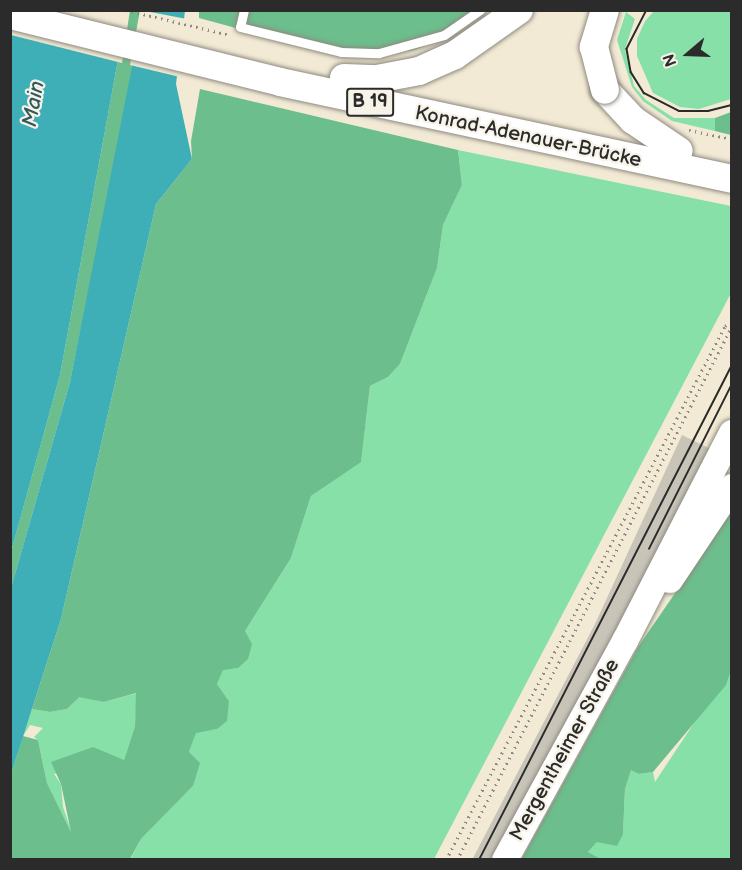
<!DOCTYPE html>
<html>
<head>
<meta charset="utf-8">
<style>
	body { margin:0 }
	#map { position:relative; width:742px; height:870px; overflow:hidden; background:#f2ead4; font-family:"Balsamiq Sans",sans-serif }
	div>[style] { position:absolute }
	[style*='--x'] { left:calc(var(--x)*1px); top:calc(var(--y)*1px); width:calc(var(--w)*1px); rotate:calc(var(--a)*1deg) }
	.industrial>* { inset:0; background:#c8c4b8 }
	.green>* { inset:0; background:#86e0a7 }
	.forest>* { inset:0; background:#6cbe8c }
	.water>* { inset:0; background:#3eafb6 }
	.pier>* { inset:0; background:#f2ead4 }
	.path>* { height:3px; margin-top:-1.5px; transform-origin:0; background:repeating-linear-gradient(90deg,#8e8a80 0 1.5px,transparent 0 6px) }
	.roads { filter:drop-shadow(0 0 2px #8e8a80) drop-shadow(0 0 2px #8e8a80) }
	.lane>* { height:9px; margin:-4.5px; padding:0 4.5px; transform-origin:4.5px; border-radius:4.5px; background:#fff }
	.secondary>* { height:26px; margin:-13px; padding:0 13px; transform-origin:13px; border-radius:13px; background:#fff }
	.primary>* { height:28px; margin:-14px; padding:0 14px; transform-origin:14px; border-radius:14px; background:#fff }
	.tram>* { height:1.5px; margin:-0.75px; padding:0 0.75px; transform-origin:0.75px; border-radius:0.75px; background:#2b2b2b }
	.bridges { filter:drop-shadow(0 0 2px #8e8a80) drop-shadow(0 0 2px #8e8a80) }
	.primary-bridge>* { height:28px; margin:-14px; padding:0 14px; transform-origin:14px; border-radius:14px; background:#fff }
	span { translate:-50% -50%; white-space:nowrap; text-align:center; line-height:1.15; -webkit-text-stroke:4.5px #f7f3e8; paint-order:stroke }
	.shield-label span { padding:2px 4px; background:#f7f3e8; border:2px solid; border-radius:4px; -webkit-text-stroke-width:0 }
	.shield-label { font-size:18px; color:#2b2b2b; font-weight:700 }
	.street-label { font-size:20px; color:#2b2b2b }
	.water-label { font-size:21px; color:#32595c; font-style:italic }
	.frame { position:absolute; inset:0; border:12px solid #2b2b2b; pointer-events:none }
	.north { position:absolute; left:658px; top:24px; width:60px; height:60px; -webkit-text-stroke:4px #f7f3e8; paint-order:stroke; rotate:251deg; font-size:16px; font-weight:700; line-height:24px; text-align:center; color:#2b2b2b }
	.north::after { content:''; display:block; margin:auto; width:21px; height:27px; background:#2b2b2b; clip-path:polygon(50% 0,100% 100%,50% 72%,0 100%) }
</style>
</head>
<body>
<div id="map">
	<div class="industrial">
		<i style="clip-path:polygon(682px 435px,713px 450px,493px 859px,472px 860px,595px 624px)"></i>
	</div>
	<div class="green">
		<i style="clip-path:polygon(655px 10px,731px 12px,731px 99px,699px 109px,680px 107px,653px 93px,637px 56px,637px 39px,645px 21px)"></i>
		<i style="clip-path:polygon(626px 12px,635px 19px,625px 49px,634px 86px,646px 100px,674px 118px,715px 118px,715px 131px,672px 121px,643px 101px,632px 87px,617px 40px)"></i>
		<i style="clip-path:polygon(458px 150px,731px 206px,730px 295px,434px 859px,130px 860px,141px 839px,193px 786px,189px 752px,196px 732px,217px 729px,229px 701px,217px 684px,223px 669px,238px 668px,245px 631px,291px 558px,311px 496px,361px 461px,370px 386px,388px 377px,400px 364px,437px 268px,443px 225px,462px 185px)"></i>
		<i style="clip-path:polygon(731px 667px,731px 859px,601px 859px,588px 852px,597px 842px,623px 834px,625px 789px,631px 769px,639px 774px,653px 772px,655px 782px)"></i>
		<i style="clip-path:polygon(137px 693px,135px 726px,124px 760px,54px 774px,61px 784px,63px 807px,73px 836px,47px 783px,38px 740px,34px 737px,43px 728px,30px 725px,23px 736px,32px 709px,50px 712px,67px 709px,79px 696px,104px 702px)"></i>
	</div>
	<div class="forest">
		<i style="clip-path:polygon(127px 11px,143px 11px,129px 91px,70px 382px,11px 588px,11px 552px,60px 375px)"></i>
		<i style="clip-path:polygon(199px 11px,483px 11px,446px 37px,414px 50px,380px 55px,316px 50px,199px 18px)"></i>
		<i style="clip-path:polygon(200px 89px,458px 150px,462px 185px,443px 225px,437px 268px,400px 364px,388px 377px,370px 386px,361px 462px,311px 496px,291px 558px,245px 631px,252px 644px,248px 659px,238px 668px,223px 670px,217px 684px,229px 701px,227px 721px,217px 729px,196px 733px,189px 752px,200px 763px,193px 786px,141px 839px,130px 859px,11px 860px,11px 774px,23px 736px,38px 740px,47px 783px,71px 832px,61px 784px,51px 762px,93px 747px,124px 760px,135px 726px,136px 693px,104px 702px,79px 697px,67px 709px,50px 712px,32px 709px,61px 619px,156px 204px,192px 159px,191px 141px)"></i>
		<i style="clip-path:polygon(731px 112px,731px 135px,715px 131px,715px 118px)"></i>
		<i style="clip-path:polygon(731px 512px,732px 667px,726px 685px,653px 772px,639px 774px,631px 770px,625px 789px,623px 834px,617px 846px,597px 842px,588px 852px,601px 859px,521px 860px,638px 647px)"></i>
	</div>
	<div class="water">
		<i style="clip-path:polygon(11px 11px,127px 11px,60px 375px,11px 552px)"></i>
		<i style="clip-path:polygon(143px 11px,185px 11px,176px 84px,192px 159px,156px 204px,61px 619px,11px 774px,11px 588px,70px 382px)"></i>
	</div>
	<div class="pier">
		<i style="clip-path:polygon(130px 10px,122px 63px,11px 35px,11px 11px)"></i>
		<i style="clip-path:polygon(140px 10px,187px 19px,180px 77px,130px 65px)"></i>
	</div>
	<div class="path">
		<i style="--x:126;--y:10;--w:107;--a:13.5"></i>
		<i style="--x:689;--y:130;--w:44;--a:11.8"></i>
		<i style="--x:446;--y:860;--w:602;--a:-62.41"></i>
		<i style="--x:725;--y:326;--w:8;--a:-30"></i>
		<i style="--x:457;--y:860;--w:601;--a:-62.75"></i>
	</div>
	<div class="roads">
		<div class="lane">
			<i style="--x:244;--y:10;--w:17;--a:103"></i>
			<i style="--x:240;--y:27;--w:104;--a:13.9"></i>
			<i style="--x:341;--y:52;--w:38;--a:2"></i>
			<i style="--x:379;--y:53;--w:67;--a:-15.5"></i>
			<i style="--x:444;--y:35;--w:44;--a:-34.8"></i>
		</div>
		<div class="secondary">
			<i style="--x:670;--y:580;--w:112;--a:-56.3"></i>
			<i style="--x:505;--y:860;--w:250;--a:-61.3"></i>
			<i style="--x:625;--y:641;--w:234;--a:-62.8"></i>
		</div>
		<div class="primary">
			<i style="--x:10;--y:15;--w:278;--a:13.9"></i>
			<i style="--x:280;--y:82;--w:462;--a:12.1"></i>
			<i style="--x:344;--y:78;--w:33;--a:2"></i>
			<i style="--x:377;--y:79;--w:43;--a:-10.8"></i>
			<i style="--x:419;--y:71;--w:39;--a:-24"></i>
			<i style="--x:455;--y:55;--w:78;--a:-35.1"></i>
			<i style="--x:605;--y:90;--w:41;--a:47"></i>
			<i style="--x:633;--y:120;--w:55;--a:34"></i>
		</div>
	</div>
	<div class="tram">
		<i style="--x:647;--y:10;--w:44;--a:117.1"></i>
		<i style="--x:627;--y:49;--w:23;--a:80"></i>
		<i style="--x:631;--y:72;--w:25;--a:58"></i>
		<i style="--x:644;--y:93;--w:39;--a:27"></i>
		<i style="--x:679;--y:111;--w:29;--a:0"></i>
		<i style="--x:708;--y:111;--w:25;--a:-14"></i>
		<i style="--x:649;--y:549;--w:185;--a:-63.3"></i>
		<i style="--x:479;--y:860;--w:556;--a:-62.93"></i>
	</div>
	<div class="bridges">
		<div class="primary-bridge">
			<i style="--x:605;--y:10;--w:39;--a:107"></i>
			<i style="--x:594;--y:47;--w:44;--a:75.7"></i>
		</div>
	</div>
	<div class="shield-label">
		<span style="left:370px;top:102px">B 19</span>
	</div>
	<div class="street-label">
		<span style="left:528px;top:137px;rotate:12deg">Konrad-Adenauer-Brücke</span>
		<span style="left:565px;top:750px;rotate:-61deg">Mergentheimer Straße</span>
	</div>
	<div class="water-label">
		<span style="left:34px;top:104px;rotate:-80deg">Main</span>
	</div>
	<div class="frame"></div>
	<div class="north">N</div>
</div>
</body>
</html>
